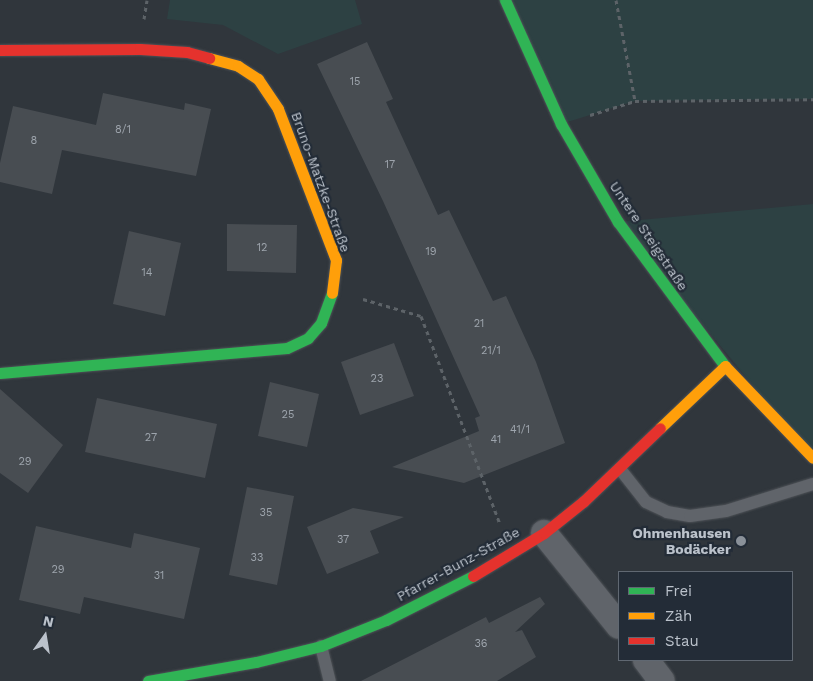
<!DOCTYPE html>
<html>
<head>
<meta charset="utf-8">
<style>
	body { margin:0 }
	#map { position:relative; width:813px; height:681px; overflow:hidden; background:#30363c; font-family:"Work Sans",sans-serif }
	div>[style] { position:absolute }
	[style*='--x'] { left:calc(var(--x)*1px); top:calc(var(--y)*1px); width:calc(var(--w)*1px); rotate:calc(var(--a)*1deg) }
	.green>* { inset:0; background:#2d4143 }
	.building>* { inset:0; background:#484d52 }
	.path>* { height:3px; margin-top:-1.5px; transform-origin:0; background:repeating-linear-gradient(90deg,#5d6368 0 4px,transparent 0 8px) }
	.roads { filter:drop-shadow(0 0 1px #4e5257) drop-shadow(0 0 1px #4e5257) }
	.lane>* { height:12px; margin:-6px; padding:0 6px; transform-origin:6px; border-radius:6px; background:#60646a }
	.street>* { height:26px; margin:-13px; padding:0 13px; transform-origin:13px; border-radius:13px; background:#60646a }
	.fast>* { height:11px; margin:-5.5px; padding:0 5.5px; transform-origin:5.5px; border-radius:5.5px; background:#30b455 }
	.slow>* { height:11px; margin:-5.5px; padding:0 5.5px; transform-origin:5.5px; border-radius:5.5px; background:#ff9f0a }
	.jam>* { height:11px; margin:-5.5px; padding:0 5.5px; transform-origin:5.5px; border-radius:5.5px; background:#e5322d }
	.dots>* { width:14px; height:14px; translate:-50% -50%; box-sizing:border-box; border:2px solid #232c37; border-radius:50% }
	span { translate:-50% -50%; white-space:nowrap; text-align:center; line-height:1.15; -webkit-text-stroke:4.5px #232c37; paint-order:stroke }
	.number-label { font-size:11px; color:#9ea5ad }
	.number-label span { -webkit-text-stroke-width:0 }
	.street-label { font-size:14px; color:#bbc2cb }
	.poi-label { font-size:14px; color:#bbc2cb; font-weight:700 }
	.right { translate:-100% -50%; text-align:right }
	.legend { position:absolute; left:618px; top:571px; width:175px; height:90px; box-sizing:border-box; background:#232c37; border:1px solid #606872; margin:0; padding:6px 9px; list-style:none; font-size:15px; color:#bbc2cb }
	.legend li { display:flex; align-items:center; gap:10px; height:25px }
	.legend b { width:25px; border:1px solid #606872 }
	.north { position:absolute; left:20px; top:611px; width:50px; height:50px; -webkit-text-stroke:4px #232c37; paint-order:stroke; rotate:13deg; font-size:14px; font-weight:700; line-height:20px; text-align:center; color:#bbc2cb }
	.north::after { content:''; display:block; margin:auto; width:18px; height:22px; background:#bbc2cb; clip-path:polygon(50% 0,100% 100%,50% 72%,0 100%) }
</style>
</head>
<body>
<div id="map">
	<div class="green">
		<i style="clip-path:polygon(170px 0,355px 0,362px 24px,278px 54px,223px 25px,167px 19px)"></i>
		<i style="clip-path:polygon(505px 0,813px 0,813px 99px,635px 101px,561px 124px)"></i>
		<i style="clip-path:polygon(813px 204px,813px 458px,618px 222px)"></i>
	</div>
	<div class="building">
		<i style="clip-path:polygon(367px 42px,393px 99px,386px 102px,438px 215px,449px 210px,493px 301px,506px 296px,536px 362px,565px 443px,464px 483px,392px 467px,479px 431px,475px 418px,480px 416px,383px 201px,317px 64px)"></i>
		<i style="clip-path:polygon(103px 93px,184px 110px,185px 103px,211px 109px,196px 176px,62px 150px,52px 194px,0 182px,0 163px,13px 106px,96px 125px)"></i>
		<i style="clip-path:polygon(227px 224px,297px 225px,296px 273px,227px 271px)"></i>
		<i style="clip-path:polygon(129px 231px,181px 243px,165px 316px,113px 304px)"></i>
		<i style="clip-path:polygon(394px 343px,414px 396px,360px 415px,341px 362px)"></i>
		<i style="clip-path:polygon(270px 382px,319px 394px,307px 447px,258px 436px)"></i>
		<i style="clip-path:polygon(0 389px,63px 445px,28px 493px,0 473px)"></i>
		<i style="clip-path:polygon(97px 398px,217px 424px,205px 478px,85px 452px)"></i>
		<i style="clip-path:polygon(247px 487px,294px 496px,277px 585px,229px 575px)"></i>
		<i style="clip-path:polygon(353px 508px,404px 517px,370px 531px,379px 553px,327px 574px,307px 527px)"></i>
		<i style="clip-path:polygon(36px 526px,131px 548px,134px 533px,200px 548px,184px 619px,84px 597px,80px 614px,19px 600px)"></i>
		<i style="clip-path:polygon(540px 597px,545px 604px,515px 632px,522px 630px,536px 657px,497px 681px,361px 681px,486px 617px,489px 623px)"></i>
	</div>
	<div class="path">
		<i style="--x:616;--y:0;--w:103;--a:79.3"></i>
		<i style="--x:144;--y:19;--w:19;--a:-81"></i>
		<i style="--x:590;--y:115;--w:47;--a:-17.3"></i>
		<i style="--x:635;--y:101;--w:178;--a:-0.6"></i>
		<i style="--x:363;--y:299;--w:60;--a:16.3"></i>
		<i style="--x:421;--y:316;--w:222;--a:69.2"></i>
	</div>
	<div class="roads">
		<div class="lane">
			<i style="--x:620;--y:469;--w:42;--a:51.8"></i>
			<i style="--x:646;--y:502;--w:23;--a:25"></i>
			<i style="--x:667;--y:512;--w:23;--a:10"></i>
			<i style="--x:690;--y:516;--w:36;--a:-8"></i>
			<i style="--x:726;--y:511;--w:91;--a:-17.2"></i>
			<i style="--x:321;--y:646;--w:36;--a:76"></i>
		</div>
		<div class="street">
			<i style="--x:544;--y:533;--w:119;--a:51.1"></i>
			<i style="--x:646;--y:660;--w:26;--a:53"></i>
		</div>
		<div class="fast">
			<i style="--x:505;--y:0;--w:136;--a:65.7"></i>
			<i style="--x:561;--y:124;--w:113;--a:59.8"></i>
			<i style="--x:618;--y:222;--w:179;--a:53.4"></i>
			<i style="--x:0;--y:373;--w:288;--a:-5"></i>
			<i style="--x:287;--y:348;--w:23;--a:-25"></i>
			<i style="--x:308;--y:338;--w:20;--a:-49"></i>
			<i style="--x:321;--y:323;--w:32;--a:-70"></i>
			<i style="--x:148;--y:681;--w:110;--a:-10"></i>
			<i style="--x:256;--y:662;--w:67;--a:-13.8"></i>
			<i style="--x:321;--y:646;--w:70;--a:-21.8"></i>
			<i style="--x:386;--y:620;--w:97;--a:-26.8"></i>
		</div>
		<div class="slow">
			<i style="--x:209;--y:58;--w:30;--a:15"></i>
			<i style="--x:238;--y:66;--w:24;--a:33"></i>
			<i style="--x:258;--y:79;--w:36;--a:56"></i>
			<i style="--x:278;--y:109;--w:162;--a:69"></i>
			<i style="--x:336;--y:260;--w:33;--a:97"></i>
			<i style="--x:725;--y:366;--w:127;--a:46.3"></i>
			<i style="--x:660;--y:428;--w:90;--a:-43.6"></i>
		</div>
		<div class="jam">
			<i style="--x:0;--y:50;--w:140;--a:-0.4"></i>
			<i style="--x:140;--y:49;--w:47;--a:3.7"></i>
			<i style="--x:187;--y:52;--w:23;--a:15"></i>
			<i style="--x:473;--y:576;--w:83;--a:-31.2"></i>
			<i style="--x:544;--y:533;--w:51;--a:-38.7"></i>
			<i style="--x:584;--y:501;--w:105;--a:-43.8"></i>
		</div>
	</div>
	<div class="dots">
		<i style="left:741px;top:541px;background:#8a9199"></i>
	</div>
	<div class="number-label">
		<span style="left:355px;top:82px">15</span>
		<span style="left:123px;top:130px">8/1</span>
		<span style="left:34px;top:141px">8</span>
		<span style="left:390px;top:165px">17</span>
		<span style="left:262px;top:248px">12</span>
		<span style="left:431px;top:252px">19</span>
		<span style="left:147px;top:273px">14</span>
		<span style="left:479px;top:324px">21</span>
		<span style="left:491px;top:351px">21/1</span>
		<span style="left:377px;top:379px">23</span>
		<span style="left:288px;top:415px">25</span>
		<span style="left:520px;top:430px">41/1</span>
		<span style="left:151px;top:438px">27</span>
		<span style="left:496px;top:440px">41</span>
		<span style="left:25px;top:462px">29</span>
		<span style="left:266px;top:513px">35</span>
		<span style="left:343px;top:540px">37</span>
		<span style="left:257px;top:558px">33</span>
		<span style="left:58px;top:570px">29</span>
		<span style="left:159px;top:576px">31</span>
		<span style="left:481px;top:644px">36</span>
	</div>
	<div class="street-label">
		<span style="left:321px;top:182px;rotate:70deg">Bruno-Matzke-Straße</span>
		<span style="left:649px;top:236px;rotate:56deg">Untere Steigstraße</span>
		<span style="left:458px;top:564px;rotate:-29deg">Pfarrer-Bunz-Straße</span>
	</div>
	<div class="poi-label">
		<span class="right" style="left:731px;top:541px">Ohmenhausen<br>Bodäcker</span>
	</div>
	<ul class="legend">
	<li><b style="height:6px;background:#30b455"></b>Frei</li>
	<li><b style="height:6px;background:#ff9f0a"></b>Zäh</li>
	<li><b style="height:6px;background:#e5322d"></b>Stau</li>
	</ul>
	<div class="north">N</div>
</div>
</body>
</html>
